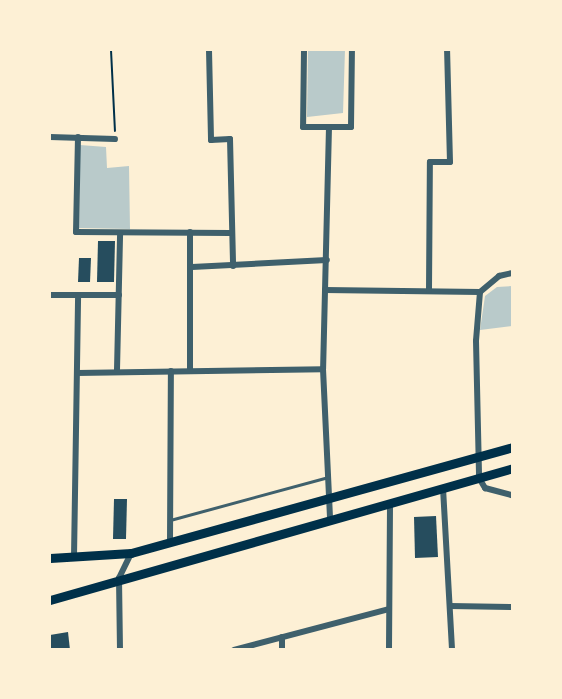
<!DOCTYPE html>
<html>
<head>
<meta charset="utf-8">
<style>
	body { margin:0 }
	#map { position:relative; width:562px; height:699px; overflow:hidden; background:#fdf0d5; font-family:Inter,sans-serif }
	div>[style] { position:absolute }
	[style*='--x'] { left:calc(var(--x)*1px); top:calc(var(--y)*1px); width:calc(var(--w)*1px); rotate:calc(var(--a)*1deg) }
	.green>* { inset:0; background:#b9caca }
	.building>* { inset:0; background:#264d5e }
	.path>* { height:2px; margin:-1px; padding:0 1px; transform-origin:1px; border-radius:1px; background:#003049 }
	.service>* { height:3px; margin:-1.5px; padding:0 1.5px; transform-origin:1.5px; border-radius:1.5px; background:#3f606c }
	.minor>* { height:6px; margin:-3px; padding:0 3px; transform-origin:3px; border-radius:3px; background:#3f606c }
	.primary>* { height:9px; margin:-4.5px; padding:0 4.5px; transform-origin:4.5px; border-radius:4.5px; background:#003049 }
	span { translate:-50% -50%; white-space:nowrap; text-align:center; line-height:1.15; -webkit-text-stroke:6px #fdf0d5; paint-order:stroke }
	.frame { position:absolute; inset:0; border:51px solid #fdf0d5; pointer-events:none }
</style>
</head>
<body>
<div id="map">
	<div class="green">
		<i style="clip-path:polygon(308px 50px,345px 50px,343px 113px,307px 117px)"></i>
		<i style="clip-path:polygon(80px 145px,106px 147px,107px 168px,129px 166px,130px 229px,79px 228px)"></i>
		<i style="clip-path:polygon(512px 286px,512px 326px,480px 330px,485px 296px,497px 287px)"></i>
	</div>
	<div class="building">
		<i style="clip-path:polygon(98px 241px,115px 241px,114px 282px,97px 282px)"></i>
		<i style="clip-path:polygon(79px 258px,91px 258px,90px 282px,78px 282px)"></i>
		<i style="clip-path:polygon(114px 499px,127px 499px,126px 539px,113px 539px)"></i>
		<i style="clip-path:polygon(436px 516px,438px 557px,415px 558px,414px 517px)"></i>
		<i style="clip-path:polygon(68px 632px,70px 650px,50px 650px,50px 635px)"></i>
	</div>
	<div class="path">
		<i style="--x:111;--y:50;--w:81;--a:87.2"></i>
	</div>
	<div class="service">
		<i style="--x:170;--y:520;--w:164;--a:-15.2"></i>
	</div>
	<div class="minor">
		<i style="--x:209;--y:50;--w:90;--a:88.7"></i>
		<i style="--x:211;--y:140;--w:19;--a:-3"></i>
		<i style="--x:230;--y:139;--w:127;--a:88.6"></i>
		<i style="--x:304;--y:50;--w:77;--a:90.7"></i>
		<i style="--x:303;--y:127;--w:48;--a:0"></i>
		<i style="--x:351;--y:127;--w:77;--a:-89.3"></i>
		<i style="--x:329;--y:127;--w:242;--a:91.4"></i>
		<i style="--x:323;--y:369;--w:149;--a:87.3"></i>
		<i style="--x:50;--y:137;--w:65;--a:1.8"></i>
		<i style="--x:78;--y:137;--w:95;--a:91.2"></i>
		<i style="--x:76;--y:232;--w:154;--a:0.4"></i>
		<i style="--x:190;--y:232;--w:138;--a:90"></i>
		<i style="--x:192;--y:267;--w:135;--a:-3"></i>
		<i style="--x:325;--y:290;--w:155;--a:0.7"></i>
		<i style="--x:480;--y:292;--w:25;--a:-40"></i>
		<i style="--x:499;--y:276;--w:13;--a:-13"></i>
		<i style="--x:429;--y:290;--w:128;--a:-89.6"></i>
		<i style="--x:430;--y:162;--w:20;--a:0"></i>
		<i style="--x:450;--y:162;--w:112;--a:-91.5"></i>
		<i style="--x:480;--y:292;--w:49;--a:94.7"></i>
		<i style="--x:476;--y:341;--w:137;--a:88.7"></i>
		<i style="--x:479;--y:478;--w:12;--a:59"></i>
		<i style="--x:485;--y:488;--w:28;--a:15"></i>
		<i style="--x:50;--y:295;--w:69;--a:0"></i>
		<i style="--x:117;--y:370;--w:135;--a:-88.7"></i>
		<i style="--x:77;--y:373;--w:246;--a:-0.9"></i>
		<i style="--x:443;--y:488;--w:162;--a:86.8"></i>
		<i style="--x:170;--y:542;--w:171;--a:-89.7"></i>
		<i style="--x:74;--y:557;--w:262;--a:-89.1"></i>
		<i style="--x:450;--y:606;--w:62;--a:0.9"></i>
		<i style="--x:120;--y:650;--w:72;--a:-90.8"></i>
		<i style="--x:119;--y:578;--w:28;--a:-64"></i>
		<i style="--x:234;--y:650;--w:160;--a:-14.8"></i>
		<i style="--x:282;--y:650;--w:13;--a:-90"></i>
		<i style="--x:389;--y:650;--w:147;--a:-89.6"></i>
	</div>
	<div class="primary">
		<i style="--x:50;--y:558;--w:81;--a:-3.5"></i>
		<i style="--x:131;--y:553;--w:395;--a:-15.5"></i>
		<i style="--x:50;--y:600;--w:480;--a:-15.9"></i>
	</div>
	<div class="frame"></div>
</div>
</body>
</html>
